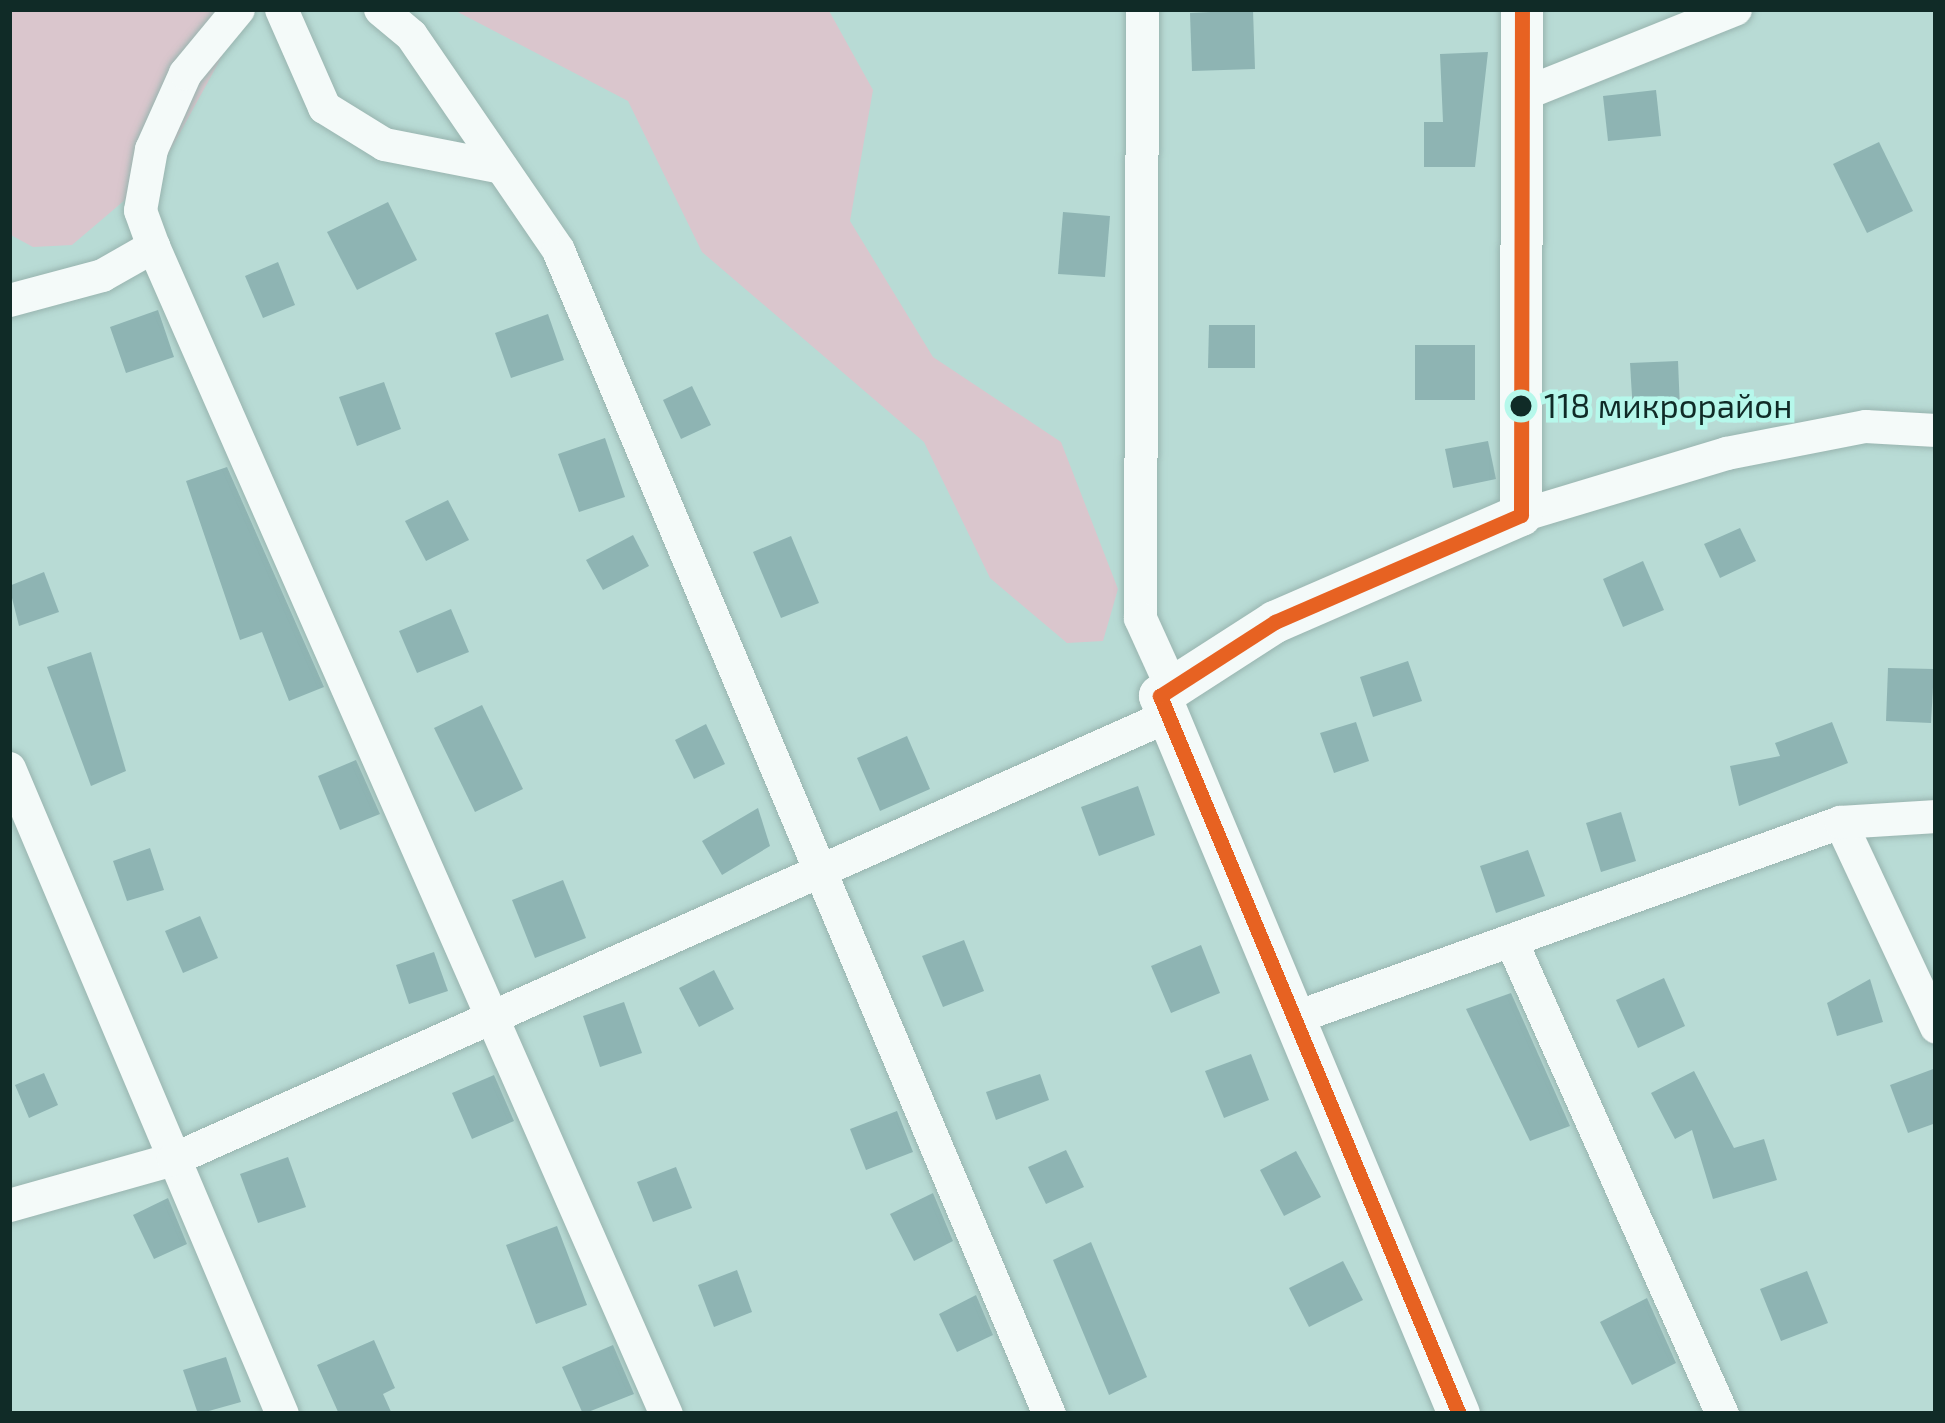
<!DOCTYPE html>
<html>
<head>
<meta charset="utf-8">
<style>
	body { margin:0 }
	#map { position:relative; width:1945px; height:1423px; overflow:hidden; background:#b8dbd5; font-family:"Exo 2",sans-serif }
	div>[style] { position:absolute }
	[style*='--x'] { left:calc(var(--x)*1px); top:calc(var(--y)*1px); width:calc(var(--w)*1px); rotate:calc(var(--a)*1deg) }
	.green>* { inset:0; background:#dac6cd }
	.building>* { inset:0; background:#8eb4b3 }
	.roads { filter:drop-shadow(0 0 3px #98b4af) drop-shadow(0 0 3px #98b4af) }
	.minor>* { height:33px; margin:-16.5px; padding:0 16.5px; transform-origin:16.5px; border-radius:16.5px; background:#f4faf9 }
	.tertiary>* { height:42px; margin:-21px; padding:0 21px; transform-origin:21px; border-radius:21px; background:#f4faf9 }
	.bus-1>* { height:15px; margin:-7.5px; padding:0 7.5px; transform-origin:7.5px; border-radius:7.5px; background:#e76222 }
	.dots>* { width:33px; height:33px; translate:-50% -50%; box-sizing:border-box; border:6px solid #b6f8eb; border-radius:50% }
	span { translate:-50% -50%; white-space:nowrap; text-align:center; line-height:1.15; -webkit-text-stroke:9px #b6f8eb; paint-order:stroke }
	.bus-label { font-size:33px; color:#102b27 }
	.left { translate:0 -50%; text-align:left }
	.frame { position:absolute; inset:0; border:12px solid #102b27; pointer-events:none }
</style>
</head>
<body>
<div id="map">
	<div class="green">
		<i style="clip-path:polygon(9px 9px,248px 9px,159px 171px,72px 245px,33px 247px,9px 234px)"></i>
		<i style="clip-path:polygon(452px 9px,828px 9px,873px 90px,850px 221px,933px 357px,1061px 442px,1118px 589px,1103px 641px,1067px 643px,990px 578px,924px 442px,702px 252px,628px 101px)"></i>
	</div>
	<div class="building">
		<i style="clip-path:polygon(1253px 10px,1255px 69px,1192px 71px,1190px 13px)"></i>
		<i style="clip-path:polygon(1488px 52px,1475px 167px,1424px 167px,1424px 122px,1443px 122px,1440px 54px)"></i>
		<i style="clip-path:polygon(1656px 90px,1661px 136px,1608px 141px,1603px 96px)"></i>
		<i style="clip-path:polygon(1879px 142px,1913px 211px,1867px 233px,1833px 164px)"></i>
		<i style="clip-path:polygon(388px 202px,417px 260px,357px 290px,327px 232px)"></i>
		<i style="clip-path:polygon(1063px 212px,1110px 216px,1105px 277px,1058px 274px)"></i>
		<i style="clip-path:polygon(278px 262px,295px 305px,263px 318px,245px 276px)"></i>
		<i style="clip-path:polygon(158px 310px,174px 357px,126px 373px,110px 327px)"></i>
		<i style="clip-path:polygon(548px 314px,564px 360px,511px 378px,495px 333px)"></i>
		<i style="clip-path:polygon(1209px 325px,1255px 325px,1255px 368px,1208px 368px)"></i>
		<i style="clip-path:polygon(1415px 345px,1475px 345px,1475px 400px,1415px 400px)"></i>
		<i style="clip-path:polygon(1678px 361px,1680px 410px,1633px 413px,1630px 363px)"></i>
		<i style="clip-path:polygon(384px 382px,401px 429px,357px 446px,339px 397px)"></i>
		<i style="clip-path:polygon(692px 386px,711px 425px,681px 439px,663px 400px)"></i>
		<i style="clip-path:polygon(605px 438px,625px 497px,579px 512px,558px 454px)"></i>
		<i style="clip-path:polygon(1488px 441px,1496px 479px,1453px 488px,1445px 449px)"></i>
		<i style="clip-path:polygon(227px 467px,324px 687px,289px 701px,262px 632px,240px 640px,186px 481px)"></i>
		<i style="clip-path:polygon(448px 500px,469px 540px,426px 561px,405px 521px)"></i>
		<i style="clip-path:polygon(1740px 528px,1756px 561px,1720px 578px,1704px 544px)"></i>
		<i style="clip-path:polygon(633px 535px,649px 566px,603px 590px,586px 560px)"></i>
		<i style="clip-path:polygon(791px 536px,819px 603px,781px 618px,753px 552px)"></i>
		<i style="clip-path:polygon(1643px 561px,1664px 610px,1623px 627px,1603px 579px)"></i>
		<i style="clip-path:polygon(44px 572px,59px 612px,19px 626px,9px 586px)"></i>
		<i style="clip-path:polygon(451px 609px,469px 652px,417px 673px,399px 631px)"></i>
		<i style="clip-path:polygon(91px 652px,126px 771px,91px 786px,47px 667px)"></i>
		<i style="clip-path:polygon(1408px 661px,1422px 701px,1373px 717px,1360px 677px)"></i>
		<i style="clip-path:polygon(1888px 668px,1934px 669px,1931px 723px,1886px 721px)"></i>
		<i style="clip-path:polygon(482px 705px,523px 789px,475px 812px,434px 728px)"></i>
		<i style="clip-path:polygon(1356px 722px,1369px 761px,1334px 773px,1320px 733px)"></i>
		<i style="clip-path:polygon(1832px 722px,1848px 763px,1739px 806px,1730px 766px,1780px 756px,1775px 743px)"></i>
		<i style="clip-path:polygon(706px 724px,725px 764px,694px 779px,675px 740px)"></i>
		<i style="clip-path:polygon(907px 736px,930px 789px,880px 811px,857px 758px)"></i>
		<i style="clip-path:polygon(356px 760px,380px 814px,340px 830px,318px 776px)"></i>
		<i style="clip-path:polygon(1138px 786px,1155px 835px,1099px 856px,1081px 807px)"></i>
		<i style="clip-path:polygon(758px 808px,770px 846px,722px 875px,702px 841px)"></i>
		<i style="clip-path:polygon(1621px 812px,1636px 861px,1601px 872px,1586px 823px)"></i>
		<i style="clip-path:polygon(150px 848px,164px 890px,127px 901px,113px 861px)"></i>
		<i style="clip-path:polygon(1528px 850px,1545px 896px,1496px 913px,1480px 866px)"></i>
		<i style="clip-path:polygon(563px 880px,586px 938px,535px 958px,512px 900px)"></i>
		<i style="clip-path:polygon(200px 916px,218px 958px,183px 973px,165px 931px)"></i>
		<i style="clip-path:polygon(964px 940px,984px 991px,943px 1007px,922px 956px)"></i>
		<i style="clip-path:polygon(1201px 945px,1220px 993px,1171px 1013px,1151px 966px)"></i>
		<i style="clip-path:polygon(434px 952px,448px 991px,409px 1004px,396px 965px)"></i>
		<i style="clip-path:polygon(714px 970px,734px 1009px,699px 1027px,679px 988px)"></i>
		<i style="clip-path:polygon(1664px 978px,1685px 1026px,1638px 1048px,1616px 1000px)"></i>
		<i style="clip-path:polygon(1870px 979px,1883px 1022px,1837px 1036px,1827px 1003px)"></i>
		<i style="clip-path:polygon(1511px 993px,1570px 1126px,1530px 1141px,1466px 1009px)"></i>
		<i style="clip-path:polygon(624px 1002px,642px 1053px,600px 1067px,583px 1016px)"></i>
		<i style="clip-path:polygon(1251px 1054px,1269px 1100px,1224px 1118px,1205px 1071px)"></i>
		<i style="clip-path:polygon(1936px 1068px,1936px 1123px,1908px 1133px,1890px 1085px)"></i>
		<i style="clip-path:polygon(1694px 1071px,1734px 1148px,1764px 1139px,1777px 1180px,1713px 1199px,1692px 1130px,1675px 1139px,1651px 1093px)"></i>
		<i style="clip-path:polygon(44px 1073px,58px 1105px,29px 1118px,15px 1085px)"></i>
		<i style="clip-path:polygon(1040px 1074px,1049px 1100px,996px 1120px,986px 1092px)"></i>
		<i style="clip-path:polygon(494px 1075px,514px 1121px,472px 1139px,452px 1093px)"></i>
		<i style="clip-path:polygon(897px 1111px,913px 1152px,866px 1170px,850px 1129px)"></i>
		<i style="clip-path:polygon(1066px 1150px,1084px 1187px,1046px 1204px,1028px 1167px)"></i>
		<i style="clip-path:polygon(1296px 1151px,1321px 1197px,1284px 1216px,1260px 1170px)"></i>
		<i style="clip-path:polygon(288px 1157px,306px 1207px,258px 1223px,240px 1174px)"></i>
		<i style="clip-path:polygon(676px 1167px,692px 1208px,653px 1222px,637px 1182px)"></i>
		<i style="clip-path:polygon(933px 1193px,953px 1241px,914px 1261px,890px 1214px)"></i>
		<i style="clip-path:polygon(168px 1198px,187px 1244px,154px 1259px,133px 1215px)"></i>
		<i style="clip-path:polygon(557px 1226px,587px 1305px,536px 1324px,506px 1245px)"></i>
		<i style="clip-path:polygon(1091px 1242px,1147px 1377px,1109px 1395px,1053px 1260px)"></i>
		<i style="clip-path:polygon(1343px 1261px,1363px 1300px,1309px 1327px,1289px 1288px)"></i>
		<i style="clip-path:polygon(737px 1270px,752px 1312px,714px 1327px,698px 1285px)"></i>
		<i style="clip-path:polygon(1807px 1271px,1828px 1323px,1781px 1341px,1760px 1289px)"></i>
		<i style="clip-path:polygon(976px 1295px,993px 1335px,957px 1352px,939px 1314px)"></i>
		<i style="clip-path:polygon(1647px 1298px,1676px 1363px,1632px 1385px,1600px 1322px)"></i>
		<i style="clip-path:polygon(374px 1340px,395px 1388px,383px 1394px,392px 1414px,339px 1414px,317px 1365px)"></i>
		<i style="clip-path:polygon(613px 1345px,634px 1394px,583px 1414px,562px 1367px)"></i>
		<i style="clip-path:polygon(226px 1357px,241px 1402px,198px 1414px,183px 1370px)"></i>
	</div>
	<div class="roads">
		<div class="minor">
			<i style="--x:281;--y:9;--w:107;--a:66.3"></i>
			<i style="--x:324;--y:107;--w:70;--a:31.7"></i>
			<i style="--x:384;--y:144;--w:119;--a:11.1"></i>
			<i style="--x:380;--y:9;--w:40;--a:40"></i>
			<i style="--x:411;--y:35;--w:260;--a:55.6"></i>
			<i style="--x:558;--y:250;--w:1263;--a:67.13"></i>
			<i style="--x:1142;--y:9;--w:609;--a:90.19"></i>
			<i style="--x:1140;--y:618;--w:70;--a:65.6"></i>
			<i style="--x:1527;--y:92;--w:224;--a:-21.8"></i>
			<i style="--x:153;--y:246;--w:38;--a:-110"></i>
			<i style="--x:140;--y:210;--w:62;--a:-79.8"></i>
			<i style="--x:151;--y:149;--w:83;--a:-65.9"></i>
			<i style="--x:185;--y:73;--w:83;--a:-50.4"></i>
			<i style="--x:9;--y:300;--w:96;--a:-15"></i>
			<i style="--x:102;--y:275;--w:59;--a:-29.6"></i>
			<i style="--x:153;--y:246;--w:1276;--a:66.29"></i>
			<i style="--x:1521;--y:515;--w:214;--a:-16.8"></i>
			<i style="--x:1726;--y:453;--w:142;--a:-11"></i>
			<i style="--x:1865;--y:426;--w:71;--a:3.2"></i>
			<i style="--x:9;--y:768;--w:701;--a:67.09"></i>
			<i style="--x:1840;--y:822;--w:226;--a:64.9"></i>
			<i style="--x:1512;--y:943;--w:516;--a:65.97"></i>
			<i style="--x:1290;--y:1019;--w:584;--a:-19.71"></i>
			<i style="--x:1840;--y:822;--w:96;--a:-3.6"></i>
			<i style="--x:9;--y:1205;--w:170;--a:-15.7"></i>
			<i style="--x:173;--y:1159;--w:1083;--a:-24.03"></i>
		</div>
		<div class="tertiary">
			<i style="--x:1459;--y:1414;--w:778;--a:-112.61"></i>
			<i style="--x:1160;--y:696;--w:137;--a:-32.8"></i>
			<i style="--x:1275;--y:622;--w:268;--a:-23.5"></i>
			<i style="--x:1521;--y:515;--w:506;--a:-89.89"></i>
		</div>
	</div>
	<div class="bus-1">
		<i style="--x:1521;--y:515;--w:506;--a:-89.89"></i>
		<i style="--x:1459;--y:1414;--w:778;--a:-112.61"></i>
		<i style="--x:1160;--y:696;--w:137;--a:-32.8"></i>
		<i style="--x:1275;--y:622;--w:268;--a:-23.5"></i>
	</div>
	<div class="dots">
		<i style="left:1521px;top:406px;background:#102b27"></i>
	</div>
	<div class="bus-label">
		<span class="left" style="left:1544px;top:406px">118 микрорайон</span>
	</div>
	<div class="frame"></div>
</div>
</body>
</html>
